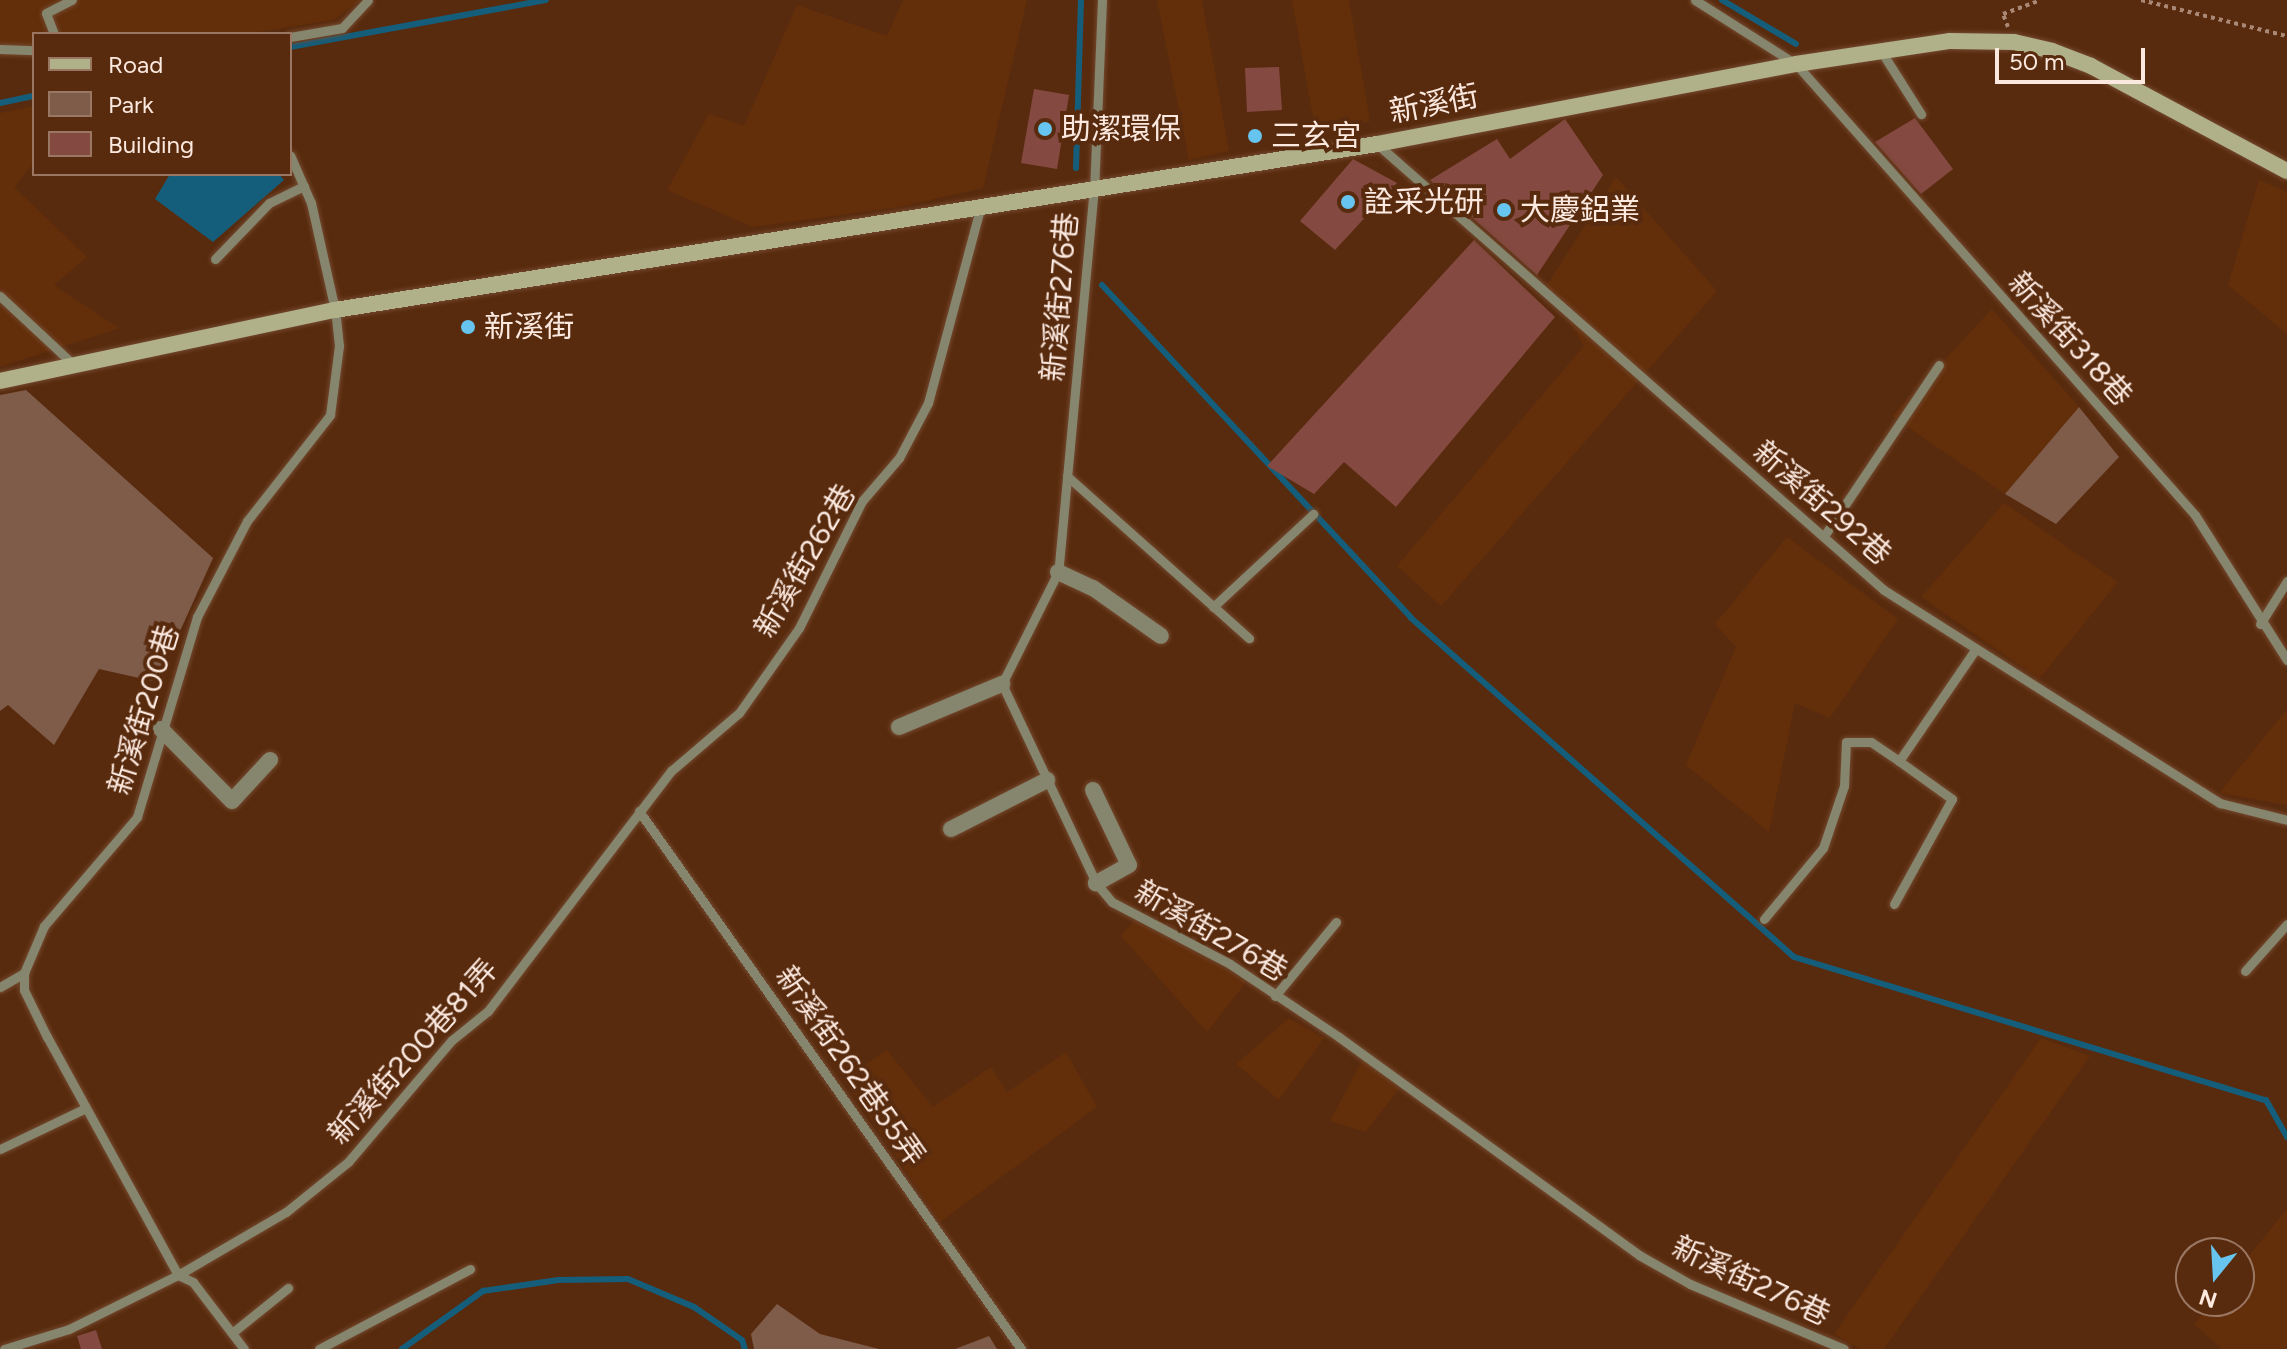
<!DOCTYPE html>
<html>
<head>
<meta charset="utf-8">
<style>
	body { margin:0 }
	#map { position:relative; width:2287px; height:1349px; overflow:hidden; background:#592b0e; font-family:Figtree,"Noto Sans TC",sans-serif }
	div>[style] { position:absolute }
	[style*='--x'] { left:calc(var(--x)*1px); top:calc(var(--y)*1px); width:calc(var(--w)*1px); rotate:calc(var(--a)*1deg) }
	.built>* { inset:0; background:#632e0a }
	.green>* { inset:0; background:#7f5c49 }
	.water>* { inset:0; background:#155e7b }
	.stream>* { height:6px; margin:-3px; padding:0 3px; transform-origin:3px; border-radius:3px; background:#155e7b }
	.building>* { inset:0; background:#844940 }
	.path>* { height:4px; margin-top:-2px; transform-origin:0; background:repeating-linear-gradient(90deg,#a98875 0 4px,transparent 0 8px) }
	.roads { filter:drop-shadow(0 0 2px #73492f) drop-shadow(0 0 2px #73492f) }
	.lane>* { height:9px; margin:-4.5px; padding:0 4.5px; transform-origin:4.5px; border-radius:4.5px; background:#85866d }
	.street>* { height:16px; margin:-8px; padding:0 8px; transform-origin:8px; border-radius:8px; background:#85866d }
	.secondary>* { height:16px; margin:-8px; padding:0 8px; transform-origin:8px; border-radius:8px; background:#b0b189 }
	.dots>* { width:22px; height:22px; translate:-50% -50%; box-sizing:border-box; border:4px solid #592b0e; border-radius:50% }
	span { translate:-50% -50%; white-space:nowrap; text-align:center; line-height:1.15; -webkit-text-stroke:8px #592b0e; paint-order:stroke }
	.street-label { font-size:30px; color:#fbe8df }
	.poi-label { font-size:30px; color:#fbe8df }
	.left { translate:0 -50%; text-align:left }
	.legend { position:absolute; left:32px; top:32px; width:260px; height:144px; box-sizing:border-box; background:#592b0e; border:2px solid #9a7762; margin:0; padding:10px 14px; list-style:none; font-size:24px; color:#fbe8df }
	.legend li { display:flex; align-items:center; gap:16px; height:40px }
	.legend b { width:40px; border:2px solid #9a7762 }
	.north { position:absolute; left:2175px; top:1237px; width:80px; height:80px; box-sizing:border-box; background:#592b0e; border:2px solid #9a7762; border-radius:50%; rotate:198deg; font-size:22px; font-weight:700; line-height:32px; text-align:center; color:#fbe8df }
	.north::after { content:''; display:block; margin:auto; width:28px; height:36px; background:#66c4ef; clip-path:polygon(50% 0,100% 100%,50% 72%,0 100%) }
	.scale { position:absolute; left:1995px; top:48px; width:150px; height:36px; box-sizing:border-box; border:4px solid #fbe8df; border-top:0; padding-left:10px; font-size:24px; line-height:28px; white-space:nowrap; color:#fbe8df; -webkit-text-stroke:6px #592b0e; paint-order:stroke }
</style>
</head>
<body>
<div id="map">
	<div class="built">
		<i style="clip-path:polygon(0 0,361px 0,333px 20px,244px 34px,34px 34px,34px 55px,0 56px)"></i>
		<i style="clip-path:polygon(903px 0,1027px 0,983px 188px,899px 207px,753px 227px,667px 190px,709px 114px,744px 126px,797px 5px,887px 36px)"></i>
		<i style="clip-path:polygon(1157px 0,1202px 0,1229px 151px,1189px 160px)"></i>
		<i style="clip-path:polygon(1292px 0,1349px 0,1370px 121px,1316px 134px)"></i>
		<i style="clip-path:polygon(34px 106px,34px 163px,14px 187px,87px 257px,54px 285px,119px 328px,0 367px,0 113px)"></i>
		<i style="clip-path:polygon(1616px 177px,1717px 291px,1441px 606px,1397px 566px,1584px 346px,1547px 285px)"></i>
		<i style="clip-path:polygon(2259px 180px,2287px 192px,2287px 334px,2228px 285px)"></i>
		<i style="clip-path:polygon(1992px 309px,2079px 407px,2005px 494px,1892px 416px)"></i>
		<i style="clip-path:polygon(2004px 503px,2118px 582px,2039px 679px,1921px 597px)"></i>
		<i style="clip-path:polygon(1787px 537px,1898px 619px,1830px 718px,1795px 703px,1769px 832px,1686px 765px,1736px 647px,1715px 624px)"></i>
		<i style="clip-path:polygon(2287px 709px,2287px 805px,2219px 793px)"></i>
		<i style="clip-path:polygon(1134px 920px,1247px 981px,1207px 1032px,1121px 936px)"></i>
		<i style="clip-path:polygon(1289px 1018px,1324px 1038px,1279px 1100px,1236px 1064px)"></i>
		<i style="clip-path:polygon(2041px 1038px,2090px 1056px,1884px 1349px,1860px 1349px,1834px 1334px)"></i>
		<i style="clip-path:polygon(887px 1050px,933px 1107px,991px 1067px,1007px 1092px,1066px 1052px,1097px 1107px,940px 1222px,844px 1079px)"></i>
		<i style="clip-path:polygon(1363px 1059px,1399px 1089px,1365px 1132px,1330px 1121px)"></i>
		<i style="clip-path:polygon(2287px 1209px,2287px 1349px,2222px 1349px,2194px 1324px,2213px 1301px,2239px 1301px,2239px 1268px)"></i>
	</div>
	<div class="green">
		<i style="clip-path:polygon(26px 390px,213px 558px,157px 682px,99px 669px,54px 745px,8px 705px,0 711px,0 395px)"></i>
		<i style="clip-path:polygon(2079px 407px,2119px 457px,2056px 524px,2005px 494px)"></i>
		<i style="clip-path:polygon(777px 1304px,820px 1334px,879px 1349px,754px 1349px,751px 1334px)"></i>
		<i style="clip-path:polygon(989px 1336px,997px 1349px,955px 1349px)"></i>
	</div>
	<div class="water">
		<i style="clip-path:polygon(170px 174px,279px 174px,284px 180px,213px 242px,155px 199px)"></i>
	</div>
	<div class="stream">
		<i style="--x:1722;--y:0;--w:86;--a:30.7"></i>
		<i style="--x:290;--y:47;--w:260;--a:-10.4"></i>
		<i style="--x:0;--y:103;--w:35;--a:-12"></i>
		<i style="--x:1076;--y:168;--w:168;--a:-88.3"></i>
		<i style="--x:1102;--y:285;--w:454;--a:47.1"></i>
		<i style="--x:1411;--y:618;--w:511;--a:41.51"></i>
		<i style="--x:1794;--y:957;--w:493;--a:16.9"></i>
		<i style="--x:2266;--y:1100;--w:43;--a:60.4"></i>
		<i style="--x:402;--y:1349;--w:100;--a:-35.6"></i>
		<i style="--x:483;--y:1291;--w:76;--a:-8.3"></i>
		<i style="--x:558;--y:1280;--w:70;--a:-0.8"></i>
		<i style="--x:628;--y:1279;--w:72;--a:23"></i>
		<i style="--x:694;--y:1307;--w:58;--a:34.5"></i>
		<i style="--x:742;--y:1340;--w:9;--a:72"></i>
	</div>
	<div class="building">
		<i style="clip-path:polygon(1279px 67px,1282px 110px,1247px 112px,1245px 68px)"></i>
		<i style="clip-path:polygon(1034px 89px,1069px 95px,1057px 169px,1021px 163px)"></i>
		<i style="clip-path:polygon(1915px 118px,1953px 169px,1921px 194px,1875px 142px)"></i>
		<i style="clip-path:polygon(1565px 119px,1603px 175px,1537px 275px,1430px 180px,1497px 139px,1510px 159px)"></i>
		<i style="clip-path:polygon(1353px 159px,1397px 183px,1335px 250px,1300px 221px)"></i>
		<i style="clip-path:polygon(1474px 240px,1555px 317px,1396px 507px,1344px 462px,1314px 494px,1267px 466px)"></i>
		<i style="clip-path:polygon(96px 1330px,102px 1349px,81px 1349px,77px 1336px)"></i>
	</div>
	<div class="path">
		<i style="--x:2141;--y:0;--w:150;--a:13.9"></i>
		<i style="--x:2008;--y:27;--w:14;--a:-111"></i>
		<i style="--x:2003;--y:14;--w:40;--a:-20.2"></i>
	</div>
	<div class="roads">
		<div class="lane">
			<i style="--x:1102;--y:0;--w:187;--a:92.4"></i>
			<i style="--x:1094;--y:187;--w:387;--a:95.3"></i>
			<i style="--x:1058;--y:572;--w:125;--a:116.6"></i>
			<i style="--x:1002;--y:684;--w:220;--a:64.7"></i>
			<i style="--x:1096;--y:883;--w:25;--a:50"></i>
			<i style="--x:1112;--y:902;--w:133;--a:27.7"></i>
			<i style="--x:1230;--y:964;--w:131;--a:33.8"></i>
			<i style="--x:1339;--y:1037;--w:371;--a:36"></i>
			<i style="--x:1639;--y:1255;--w:59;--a:29.6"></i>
			<i style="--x:1690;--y:1284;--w:167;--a:22.9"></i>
			<i style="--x:1695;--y:0;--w:120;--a:32.4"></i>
			<i style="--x:1796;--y:64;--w:602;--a:48.5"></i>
			<i style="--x:2195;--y:515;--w:172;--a:57.6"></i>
			<i style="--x:54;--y:34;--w:22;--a:-111"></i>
			<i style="--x:46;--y:13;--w:29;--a:-27"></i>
			<i style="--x:290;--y:37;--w:53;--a:-9.8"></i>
			<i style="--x:342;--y:28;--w:38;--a:-47"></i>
			<i style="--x:0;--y:49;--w:34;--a:2"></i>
			<i style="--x:1881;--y:51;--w:75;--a:57.6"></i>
			<i style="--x:1377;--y:144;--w:675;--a:41.34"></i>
			<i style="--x:1884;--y:590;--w:398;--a:32.4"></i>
			<i style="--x:2220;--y:803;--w:69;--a:14.2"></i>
			<i style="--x:215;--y:259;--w:78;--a:-46"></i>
			<i style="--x:269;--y:203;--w:39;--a:-26"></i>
			<i style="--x:0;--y:296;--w:101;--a:43"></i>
			<i style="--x:1067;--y:476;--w:244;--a:41.7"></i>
			<i style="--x:1824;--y:536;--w:206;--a:-56.1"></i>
			<i style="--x:1213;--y:607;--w:137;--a:-42.9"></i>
			<i style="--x:2260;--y:624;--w:51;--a:-57.9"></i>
			<i style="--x:639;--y:811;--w:660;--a:54.62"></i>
			<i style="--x:1894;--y:904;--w:120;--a:-61.1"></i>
			<i style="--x:1952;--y:799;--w:65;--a:-144.4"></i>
			<i style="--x:1764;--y:919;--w:92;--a:-50.3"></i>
			<i style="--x:1823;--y:848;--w:65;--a:-71.3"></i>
			<i style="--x:1844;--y:786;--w:44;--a:-87.4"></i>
			<i style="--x:1846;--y:742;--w:25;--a:0"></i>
			<i style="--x:1871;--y:742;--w:34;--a:34"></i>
			<i style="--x:1899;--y:761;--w:135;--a:-55.6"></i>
			<i style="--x:2245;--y:971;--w:63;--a:-48.2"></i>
			<i style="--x:0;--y:987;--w:28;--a:-30"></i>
			<i style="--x:1275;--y:996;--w:96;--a:-50.5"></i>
			<i style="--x:0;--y:1149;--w:95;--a:-25.5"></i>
			<i style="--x:232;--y:1333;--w:72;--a:-38.8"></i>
			<i style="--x:4;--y:1349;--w:68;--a:-17.1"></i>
			<i style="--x:69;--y:1329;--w:122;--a:-26.4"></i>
			<i style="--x:178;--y:1275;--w:125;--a:-30.3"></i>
			<i style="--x:286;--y:1212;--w:80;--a:-38.9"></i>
			<i style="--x:348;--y:1162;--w:160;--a:-49.6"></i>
			<i style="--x:452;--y:1040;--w:46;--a:-38.9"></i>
			<i style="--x:488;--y:1011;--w:302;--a:-52.7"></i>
			<i style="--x:671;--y:771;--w:89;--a:-40.5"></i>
			<i style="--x:739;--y:713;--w:104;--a:-54.8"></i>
			<i style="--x:799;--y:628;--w:142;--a:-63.6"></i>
			<i style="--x:862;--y:501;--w:57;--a:-49.3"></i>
			<i style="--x:899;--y:458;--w:62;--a:-62.2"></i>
			<i style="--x:928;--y:403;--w:201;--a:-75"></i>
			<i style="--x:244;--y:1349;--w:84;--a:-127.3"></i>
			<i style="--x:193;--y:1282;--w:17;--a:-155"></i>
			<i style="--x:178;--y:1275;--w:272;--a:-118.8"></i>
			<i style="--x:47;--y:1037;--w:52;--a:-116.1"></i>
			<i style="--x:24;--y:990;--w:17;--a:-90"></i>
			<i style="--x:24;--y:973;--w:51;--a:-66.9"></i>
			<i style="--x:44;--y:926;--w:143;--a:-49.5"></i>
			<i style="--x:137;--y:817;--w:209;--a:-73.3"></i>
			<i style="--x:197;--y:617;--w:108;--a:-62.5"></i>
			<i style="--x:247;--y:521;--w:135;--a:-51.9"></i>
			<i style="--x:330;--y:415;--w:70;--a:-82.6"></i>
			<i style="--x:339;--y:346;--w:36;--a:-96"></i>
			<i style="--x:335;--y:310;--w:110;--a:-102.6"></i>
			<i style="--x:311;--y:203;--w:52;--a:-113.6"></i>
			<i style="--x:319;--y:1349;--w:171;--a:-27.9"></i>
		</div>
		<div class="street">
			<i style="--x:1058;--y:572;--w:38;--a:25"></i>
			<i style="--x:1093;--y:588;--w:83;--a:35.2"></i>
			<i style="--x:899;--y:727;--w:112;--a:-22.7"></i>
			<i style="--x:161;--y:729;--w:101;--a:45.4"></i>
			<i style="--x:232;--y:801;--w:56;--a:-47.2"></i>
			<i style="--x:1093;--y:790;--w:83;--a:64.4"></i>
			<i style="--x:1129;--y:865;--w:38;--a:151"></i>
			<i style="--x:951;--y:829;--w:108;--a:-27"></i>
		</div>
		<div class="secondary">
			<i style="--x:0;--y:381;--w:342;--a:-12"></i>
			<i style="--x:335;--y:310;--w:1055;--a:-9.05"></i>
			<i style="--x:1377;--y:144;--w:427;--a:-10.8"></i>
			<i style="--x:1796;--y:64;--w:156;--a:-8.5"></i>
			<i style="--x:1950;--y:41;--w:64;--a:0.9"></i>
			<i style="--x:2014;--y:42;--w:39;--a:13"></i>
			<i style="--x:2052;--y:51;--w:42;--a:21"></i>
			<i style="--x:2091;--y:66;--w:222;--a:28.2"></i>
		</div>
	</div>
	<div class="dots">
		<i style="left:1045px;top:129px;background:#66c4ef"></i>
		<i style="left:1255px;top:136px;background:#66c4ef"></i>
		<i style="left:1348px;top:202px;background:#66c4ef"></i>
		<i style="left:1504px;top:210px;background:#66c4ef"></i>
		<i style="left:468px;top:327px;background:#66c4ef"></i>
	</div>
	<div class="street-label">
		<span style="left:1434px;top:104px;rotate:-11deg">新溪街</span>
		<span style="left:1060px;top:297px;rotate:-85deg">新溪街276巷</span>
		<span style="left:2070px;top:339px;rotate:48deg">新溪街318巷</span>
		<span style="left:1822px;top:503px;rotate:41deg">新溪街292巷</span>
		<span style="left:805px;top:561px;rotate:-60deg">新溪街262巷</span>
		<span style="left:144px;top:710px;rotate:-73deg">新溪街200巷</span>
		<span style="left:1211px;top:931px;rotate:30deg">新溪街276巷</span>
		<span style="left:413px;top:1052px;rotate:-48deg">新溪街200巷81弄</span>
		<span style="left:850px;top:1066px;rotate:55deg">新溪街262巷55弄</span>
		<span style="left:1751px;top:1281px;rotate:25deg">新溪街276巷</span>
	</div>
	<div class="poi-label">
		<span class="left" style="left:1061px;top:129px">助潔環保</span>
		<span class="left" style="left:1271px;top:136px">三玄宮</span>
		<span class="left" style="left:1364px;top:202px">詮采光研</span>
		<span class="left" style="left:1520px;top:210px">大慶鋁業</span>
		<span class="left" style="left:484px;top:327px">新溪街</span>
	</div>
	<ul class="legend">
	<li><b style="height:10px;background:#b0b189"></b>Road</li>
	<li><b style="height:22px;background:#7f5c49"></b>Park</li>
	<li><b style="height:22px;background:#844940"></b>Building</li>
	</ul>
	<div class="north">N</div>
	<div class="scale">50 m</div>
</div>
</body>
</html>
